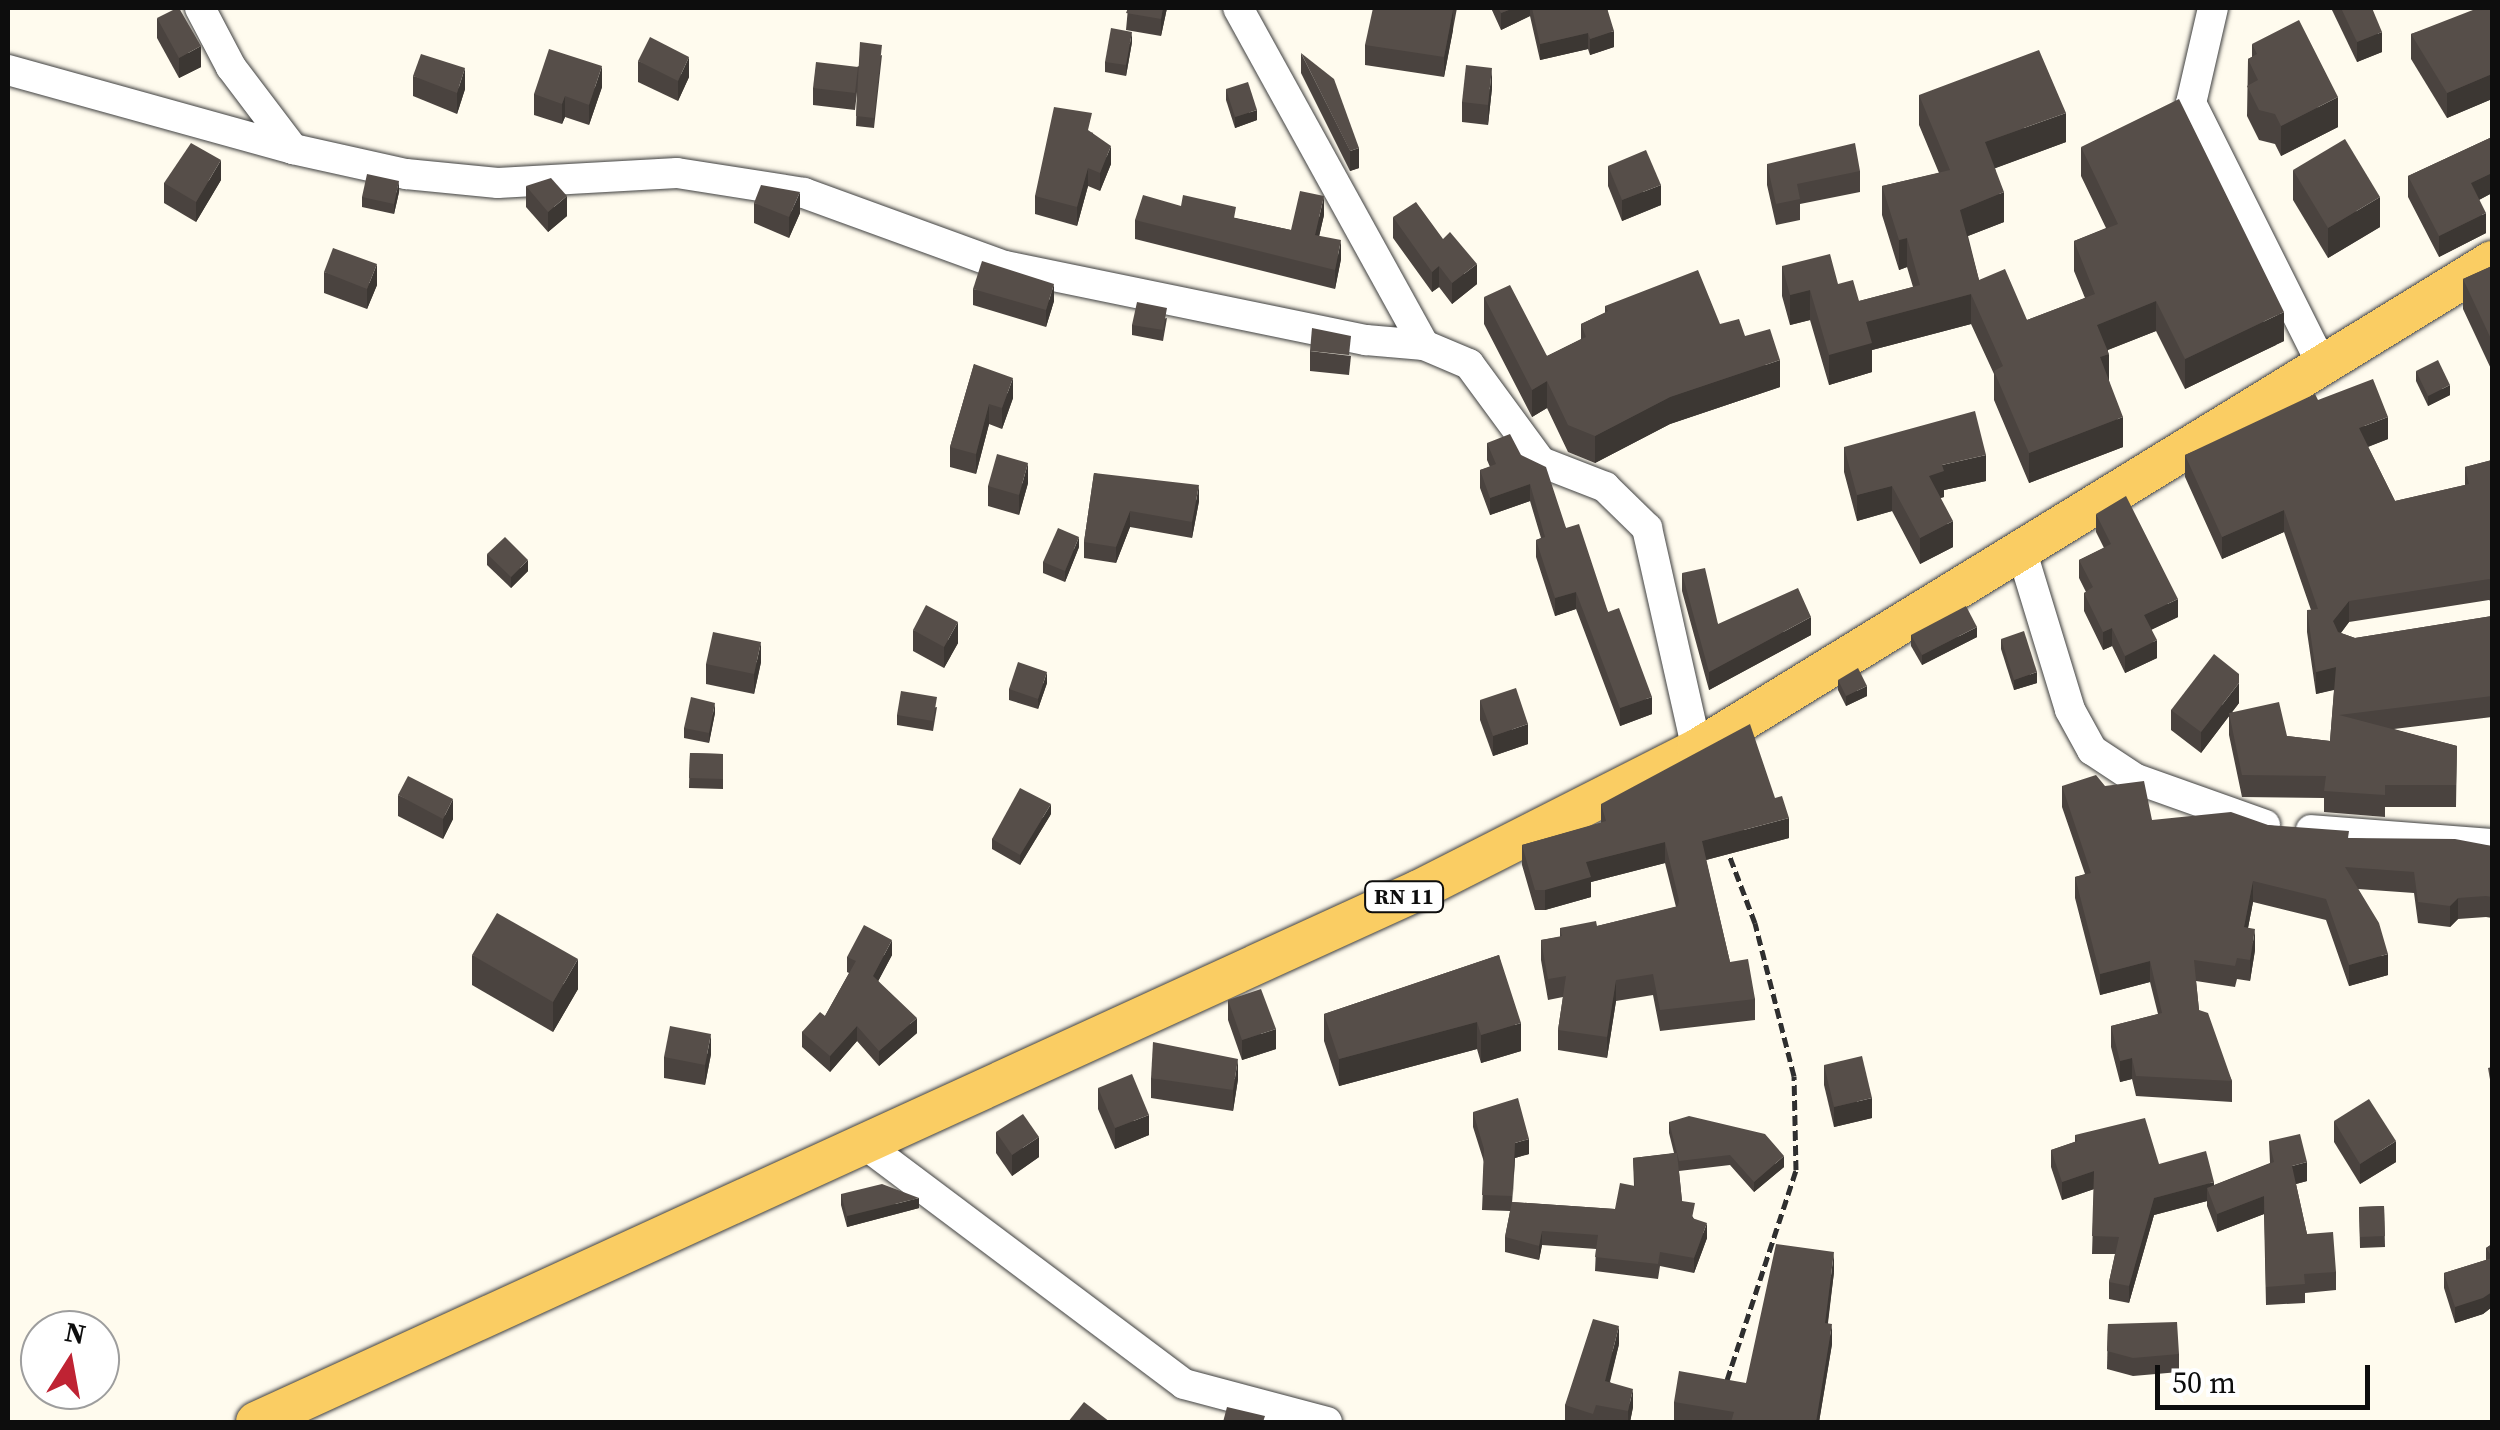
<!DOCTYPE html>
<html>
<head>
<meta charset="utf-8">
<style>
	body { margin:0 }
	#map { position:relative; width:2500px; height:1430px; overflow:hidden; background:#fffbee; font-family:"Source Serif 4",serif }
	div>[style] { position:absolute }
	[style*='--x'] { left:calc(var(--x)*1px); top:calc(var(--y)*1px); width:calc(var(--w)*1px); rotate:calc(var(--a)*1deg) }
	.path>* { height:5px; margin-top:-2.5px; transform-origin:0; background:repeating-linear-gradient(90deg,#2f2f2f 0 10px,transparent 0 15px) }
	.roads { filter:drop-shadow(0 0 2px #404040) drop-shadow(0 0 2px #404040) }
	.minor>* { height:30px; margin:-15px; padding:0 15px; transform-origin:15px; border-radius:15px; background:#fff }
	.major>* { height:40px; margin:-20px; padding:0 20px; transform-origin:20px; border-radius:20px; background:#facd63 }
	.wall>* { inset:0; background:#4a433f }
	.shaded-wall>* { inset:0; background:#3c3733 }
	.building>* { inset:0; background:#564e49 }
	span { translate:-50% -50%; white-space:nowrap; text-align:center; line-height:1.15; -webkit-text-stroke:10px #fff; paint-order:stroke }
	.shield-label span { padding:2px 8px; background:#fff; border:2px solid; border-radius:8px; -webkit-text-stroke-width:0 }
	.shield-label { font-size:22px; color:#0d0d0d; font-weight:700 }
	.frame { position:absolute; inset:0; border:10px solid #0d0d0d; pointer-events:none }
	.north { position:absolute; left:20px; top:1310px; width:100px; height:100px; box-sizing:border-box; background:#fff; border:2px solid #9e9e9e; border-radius:50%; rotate:11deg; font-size:28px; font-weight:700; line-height:40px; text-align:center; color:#0d0d0d }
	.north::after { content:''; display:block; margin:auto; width:35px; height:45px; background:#bf2333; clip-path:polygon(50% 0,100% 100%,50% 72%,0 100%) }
	.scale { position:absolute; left:2155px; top:1365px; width:215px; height:45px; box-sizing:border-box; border:5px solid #0d0d0d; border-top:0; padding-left:12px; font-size:30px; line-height:35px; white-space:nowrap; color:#0d0d0d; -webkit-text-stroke:8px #fff; paint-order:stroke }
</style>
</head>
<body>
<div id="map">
	<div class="path">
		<i style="--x:1727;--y:1380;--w:221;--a:-71.8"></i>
		<i style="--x:1796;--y:1170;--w:94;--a:-91.2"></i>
		<i style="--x:1794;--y:1076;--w:158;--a:-104.3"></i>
		<i style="--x:1755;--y:923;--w:76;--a:-110.8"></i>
	</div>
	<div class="roads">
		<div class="minor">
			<i style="--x:200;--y:8;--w:67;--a:62.3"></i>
			<i style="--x:231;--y:67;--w:103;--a:52.9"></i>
			<i style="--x:293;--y:149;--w:116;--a:12.5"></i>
			<i style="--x:406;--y:174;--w:92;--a:5.6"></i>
			<i style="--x:498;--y:183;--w:179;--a:-3.2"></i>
			<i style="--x:677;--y:173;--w:129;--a:8.9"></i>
			<i style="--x:804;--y:193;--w:214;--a:20"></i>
			<i style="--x:1005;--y:266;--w:369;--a:11.6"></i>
			<i style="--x:1366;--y:340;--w:58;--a:4.9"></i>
			<i style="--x:1424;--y:345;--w:49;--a:22.9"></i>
			<i style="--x:1469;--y:364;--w:122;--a:53.7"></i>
			<i style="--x:1541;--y:462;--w:69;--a:21.3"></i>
			<i style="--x:1605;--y:487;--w:59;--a:44.3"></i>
			<i style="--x:1647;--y:528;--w:227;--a:77.3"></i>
			<i style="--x:1238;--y:8;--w:385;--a:61.1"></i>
			<i style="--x:2213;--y:8;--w:98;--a:103"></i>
			<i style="--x:2191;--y:103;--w:297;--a:63.4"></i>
			<i style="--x:8;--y:70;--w:296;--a:15.5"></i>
			<i style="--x:2020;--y:546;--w:171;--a:73"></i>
			<i style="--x:2070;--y:710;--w:46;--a:61.2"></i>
			<i style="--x:2092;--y:750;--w:53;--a:33.4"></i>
			<i style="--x:2136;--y:779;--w:137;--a:19.6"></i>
			<i style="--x:2311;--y:830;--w:182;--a:4.4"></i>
			<i style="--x:867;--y:1146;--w:396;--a:36.9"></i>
			<i style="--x:1184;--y:1384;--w:148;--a:14.9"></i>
		</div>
		<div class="major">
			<i style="--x:256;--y:1422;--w:1279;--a:-24.58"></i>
			<i style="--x:1419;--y:890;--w:312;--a:-26.9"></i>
			<i style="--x:1697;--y:749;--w:933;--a:-31.54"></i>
		</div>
	</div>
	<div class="wall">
		<i style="clip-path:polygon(1128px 8px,1167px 8px,1161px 36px,1126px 30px)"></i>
		<i style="clip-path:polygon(1444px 8px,1457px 8px,1444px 77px,1365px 65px,1365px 45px)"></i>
		<i style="clip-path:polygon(1491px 8px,1607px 8px,1614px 47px,1590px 55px,1588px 49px,1540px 60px,1530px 16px,1501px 30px)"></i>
		<i style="clip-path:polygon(2331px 8px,2372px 8px,2382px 52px,2357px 62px)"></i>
		<i style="clip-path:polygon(2492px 8px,2492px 99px,2447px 118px,2411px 59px,2411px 34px)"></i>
		<i style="clip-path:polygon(157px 18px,201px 67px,179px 78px,157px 38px)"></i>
		<i style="clip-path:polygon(1132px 42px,1126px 76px,1105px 72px,1105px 62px)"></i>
		<i style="clip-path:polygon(2252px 44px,2338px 127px,2281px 156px,2275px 144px,2259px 140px,2247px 116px,2248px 59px,2252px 57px)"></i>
		<i style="clip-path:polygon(1301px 53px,1359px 168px,1350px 171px,1301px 73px)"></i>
		<i style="clip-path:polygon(882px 55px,874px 128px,856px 126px,857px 92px,855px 110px,813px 105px,813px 88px)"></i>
		<i style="clip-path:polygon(638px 61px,689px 77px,678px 101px,638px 82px)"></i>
		<i style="clip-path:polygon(413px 76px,465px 89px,457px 114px,413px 96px)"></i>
		<i style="clip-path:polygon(602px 87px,589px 125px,565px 117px,562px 124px,534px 115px,534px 94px)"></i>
		<i style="clip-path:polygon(1492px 88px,1488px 125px,1462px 122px,1462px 102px)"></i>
		<i style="clip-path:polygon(1226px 89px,1257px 120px,1235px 128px,1226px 100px)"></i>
		<i style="clip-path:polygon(1919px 95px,2066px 142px,1995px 168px,2004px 222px,1968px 236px,1979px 280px,2027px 320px,2085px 298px,2074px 271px,2074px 241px,2106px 228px,2081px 176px,2081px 147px,2284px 341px,2185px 389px,2156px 331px,2108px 350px,2109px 381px,2123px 447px,2029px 483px,1994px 400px,1994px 374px,1971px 324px,1872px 350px,1872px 372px,1829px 385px,1810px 320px,1790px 325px,1782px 296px,1782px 266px,1838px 284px,1859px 301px,1913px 287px,1907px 267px,1899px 270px,1882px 215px,1882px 186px,1939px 173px,1919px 125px)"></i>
		<i style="clip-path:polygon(1092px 132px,1111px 164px,1100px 191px,1088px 186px,1077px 226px,1035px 214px,1035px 196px)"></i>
		<i style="clip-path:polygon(2492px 137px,2492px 193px,2479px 200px,2486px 233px,2439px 257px,2408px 197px,2408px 176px)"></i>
		<i style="clip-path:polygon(1767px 164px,1860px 171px,1860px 192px,1800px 204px,1800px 220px,1776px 225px,1767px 185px)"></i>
		<i style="clip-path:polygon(1608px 166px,1661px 205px,1622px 221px,1608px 186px)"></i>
		<i style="clip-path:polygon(2293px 170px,2380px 227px,2328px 258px,2293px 200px)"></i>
		<i style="clip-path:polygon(221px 180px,196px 222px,164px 203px,164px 183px)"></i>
		<i style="clip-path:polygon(526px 186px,567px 216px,548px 232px,526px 207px)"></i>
		<i style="clip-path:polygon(399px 192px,394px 214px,362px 207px,362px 197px)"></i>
		<i style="clip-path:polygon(754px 203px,800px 213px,789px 238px,754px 223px)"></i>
		<i style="clip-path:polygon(1181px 206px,1291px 230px,1324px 215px,1319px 236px,1341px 259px,1335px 289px,1135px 239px,1135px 220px)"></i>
		<i style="clip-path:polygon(1393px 217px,1477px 284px,1452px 304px,1439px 287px,1432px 292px,1393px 238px)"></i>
		<i style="clip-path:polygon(2492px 266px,2492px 371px,2463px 309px,2463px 279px)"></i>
		<i style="clip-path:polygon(324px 272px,377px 285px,367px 309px,324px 293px)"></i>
		<i style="clip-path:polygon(973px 289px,1054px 301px,1046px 327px,973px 305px)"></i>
		<i style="clip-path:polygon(1484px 297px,1547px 356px,1581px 339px,1581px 324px,1605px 313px,1605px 306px,1720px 324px,1745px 336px,1780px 387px,1670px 424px,1595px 463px,1568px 452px,1547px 408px,1532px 417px,1484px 324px)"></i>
		<i style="clip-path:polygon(1167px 318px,1163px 341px,1132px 335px,1132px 325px)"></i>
		<i style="clip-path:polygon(1310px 351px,1351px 356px,1349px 375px,1310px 371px)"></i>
		<i style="clip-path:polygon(974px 364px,1013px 398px,1002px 429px,989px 424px,976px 474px,950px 467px,950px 447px)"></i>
		<i style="clip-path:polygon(2416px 371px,2450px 395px,2428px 406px,2416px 381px)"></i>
		<i style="clip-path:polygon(2318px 400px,2388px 439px,2368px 447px,2395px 501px,2465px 485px,2465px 467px,2492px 460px,2492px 602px,2489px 600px,2349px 622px,2341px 633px,2355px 638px,2492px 616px,2492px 717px,2394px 729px,2457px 746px,2456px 807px,2385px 807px,2385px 817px,2324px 812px,2324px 798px,2242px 797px,2229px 735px,2229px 716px,2201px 753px,2171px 730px,2171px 710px,2239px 703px,2232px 712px,2287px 736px,2330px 741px,2334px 690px,2316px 694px,2307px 632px,2307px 610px,2311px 610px,2284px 532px,2222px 559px,2185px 477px,2185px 455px)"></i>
		<i style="clip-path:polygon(1487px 443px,1521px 455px,1566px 528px,1608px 612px,1652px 714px,1620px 726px,1576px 609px,1555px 616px,1536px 557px,1536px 540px,1541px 538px,1530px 501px,1490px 515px,1480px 488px,1480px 470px,1490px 467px,1487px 460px)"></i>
		<i style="clip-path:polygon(1844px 447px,1986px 481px,1944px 490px,1944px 497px,1940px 498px,1953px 547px,1920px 564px,1892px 511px,1857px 521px,1844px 472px)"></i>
		<i style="clip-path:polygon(1094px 473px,1199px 501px,1192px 538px,1130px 527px,1116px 563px,1084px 558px,1084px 542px)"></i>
		<i style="clip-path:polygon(1028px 483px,1019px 515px,988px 506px,988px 486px)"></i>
		<i style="clip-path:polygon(2096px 514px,2178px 617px,2151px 630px,2157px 658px,2125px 673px,2112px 646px,2103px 650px,2084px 611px,2084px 593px,2086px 592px,2079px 578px,2079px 560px,2104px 548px,2096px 532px)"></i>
		<i style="clip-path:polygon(1079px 547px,1065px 582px,1043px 573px,1043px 562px)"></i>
		<i style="clip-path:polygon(487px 554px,528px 571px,511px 588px,487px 565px)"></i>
		<i style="clip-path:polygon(1682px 573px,1718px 624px,1811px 635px,1709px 690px,1682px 591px)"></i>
		<i style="clip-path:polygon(913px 630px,958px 643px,944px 668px,913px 651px)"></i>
		<i style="clip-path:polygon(1911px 635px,1977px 637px,1922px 665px,1911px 646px)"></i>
		<i style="clip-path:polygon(2001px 639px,2037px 683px,2014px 690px,2001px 649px)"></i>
		<i style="clip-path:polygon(761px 662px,754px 694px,706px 684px,706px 664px)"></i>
		<i style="clip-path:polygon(1838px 680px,1867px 696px,1846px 706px,1838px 690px)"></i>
		<i style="clip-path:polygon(1047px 683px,1038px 709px,1009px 700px,1009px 689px)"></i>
		<i style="clip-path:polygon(1480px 700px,1528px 744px,1493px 756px,1480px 720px)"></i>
		<i style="clip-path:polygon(937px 707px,933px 731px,897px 725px,897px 715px)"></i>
		<i style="clip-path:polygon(715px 713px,709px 743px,684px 738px,684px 728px)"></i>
		<i style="clip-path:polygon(690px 753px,723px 754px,723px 789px,689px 788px)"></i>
		<i style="clip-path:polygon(2062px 786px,2105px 786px,2152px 820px,2268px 825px,2349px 838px,2492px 846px,2492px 918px,2486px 917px,2458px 919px,2450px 927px,2418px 923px,2414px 893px,2358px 889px,2388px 975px,2349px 986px,2326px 920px,2253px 902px,2248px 928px,2255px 950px,2250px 981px,2237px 979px,2235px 987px,2196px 981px,2199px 1010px,2232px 1081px,2232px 1102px,2136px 1096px,2132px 1079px,2120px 1082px,2111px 1047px,2111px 1026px,2158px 1014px,2150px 982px,2100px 995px,2075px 898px,2075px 877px,2085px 874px,2062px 807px)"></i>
		<i style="clip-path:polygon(398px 795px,453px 819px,443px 839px,398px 816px)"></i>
		<i style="clip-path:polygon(1601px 804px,1789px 838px,1706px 860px,1730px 962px,1755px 999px,1755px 1020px,1660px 1031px,1653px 995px,1616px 1001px,1607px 1058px,1558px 1050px,1558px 1030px,1563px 997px,1548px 1000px,1541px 960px,1541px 940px,1560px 937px,1560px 928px,1597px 926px,1676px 907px,1665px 863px,1591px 882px,1591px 897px,1545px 910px,1535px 910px,1522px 865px,1522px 845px,1601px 823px)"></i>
		<i style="clip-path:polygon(1051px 814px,1020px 865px,992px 849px,992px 839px)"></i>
		<i style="clip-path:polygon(472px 955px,578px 989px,553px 1032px,472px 985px)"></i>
		<i style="clip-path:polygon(892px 955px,878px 981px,917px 1033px,879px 1066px,857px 1041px,830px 1072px,802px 1047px,802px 1032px,825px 1016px,849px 973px,847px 972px,847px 957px)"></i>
		<i style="clip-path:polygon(1499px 955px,1521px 1051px,1481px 1063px,1477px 1049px,1339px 1086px,1324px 1041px,1324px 1014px)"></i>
		<i style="clip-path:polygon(1228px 1000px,1276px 1049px,1242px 1060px,1228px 1020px)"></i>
		<i style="clip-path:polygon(711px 1054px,705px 1085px,664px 1078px,664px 1057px)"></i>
		<i style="clip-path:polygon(1824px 1065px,1872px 1118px,1834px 1127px,1824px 1085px)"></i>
		<i style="clip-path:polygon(1151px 1078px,1238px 1079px,1233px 1111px,1151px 1098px)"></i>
		<i style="clip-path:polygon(1098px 1088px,1149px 1135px,1115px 1149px,1098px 1109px)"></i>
		<i style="clip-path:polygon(1473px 1112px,1529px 1154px,1515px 1158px,1512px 1202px,1615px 1209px,1634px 1186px,1633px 1158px,1674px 1153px,1669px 1133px,1669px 1122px,1784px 1167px,1754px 1192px,1730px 1165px,1679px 1171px,1682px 1201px,1707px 1238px,1694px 1273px,1660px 1266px,1658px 1279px,1595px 1271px,1596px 1249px,1542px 1245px,1539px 1260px,1505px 1252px,1505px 1237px,1510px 1211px,1482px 1210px,1484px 1162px,1473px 1127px)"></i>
		<i style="clip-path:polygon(2334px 1121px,2396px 1162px,2360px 1184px,2334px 1142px)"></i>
		<i style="clip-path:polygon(996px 1132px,1039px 1157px,1012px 1176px,996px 1153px)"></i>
		<i style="clip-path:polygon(2075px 1135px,2159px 1164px,2214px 1185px,2270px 1163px,2269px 1141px,2307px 1181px,2296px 1184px,2307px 1234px,2336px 1272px,2336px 1290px,2305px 1293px,2305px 1303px,2266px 1305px,2264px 1214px,2217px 1232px,2207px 1206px,2207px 1201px,2154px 1215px,2129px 1303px,2109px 1299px,2109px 1282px,2115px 1254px,2092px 1254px,2094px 1189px,2062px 1200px,2051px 1167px,2051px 1150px,2075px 1142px)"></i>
		<i style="clip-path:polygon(841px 1194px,919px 1208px,847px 1227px,841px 1205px)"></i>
		<i style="clip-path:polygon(2384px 1206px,2385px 1247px,2360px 1248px,2359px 1207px)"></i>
		<i style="clip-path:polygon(2492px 1244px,2492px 1307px,2483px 1314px,2455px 1323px,2444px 1288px,2444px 1273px,2486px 1260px,2486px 1248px)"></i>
		<i style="clip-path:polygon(1834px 1272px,1828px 1323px,1832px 1344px,1819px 1422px,1681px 1422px,1674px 1421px,1674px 1402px,1746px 1383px)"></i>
		<i style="clip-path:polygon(2108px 1324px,2179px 1354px,2179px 1372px,2133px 1376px,2107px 1369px)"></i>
		<i style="clip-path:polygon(1619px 1344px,1610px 1382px,1633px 1407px,1630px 1422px,1565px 1422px,1565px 1405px)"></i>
	</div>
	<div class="shaded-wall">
		<i style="clip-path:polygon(1163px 8px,1167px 8px,1161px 36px,1161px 19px)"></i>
		<i style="clip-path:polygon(1514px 8px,1530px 8px,1530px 16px,1501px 30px,1501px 13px)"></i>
		<i style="clip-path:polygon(1453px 10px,1453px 30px,1444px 77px,1444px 57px)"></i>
		<i style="clip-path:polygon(1614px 31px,1614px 47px,1590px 55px,1590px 39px)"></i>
		<i style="clip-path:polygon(1132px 32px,1132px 42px,1126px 76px,1126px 65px)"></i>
		<i style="clip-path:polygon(2382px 32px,2382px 52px,2357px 62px,2357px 42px)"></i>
		<i style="clip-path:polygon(1588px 33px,1588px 49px,1540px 60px,1540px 44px)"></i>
		<i style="clip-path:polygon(201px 46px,201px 67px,179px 78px,179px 58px)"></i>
		<i style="clip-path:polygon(689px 57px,689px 77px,678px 101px,678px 81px)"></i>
		<i style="clip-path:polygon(602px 66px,602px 87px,589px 125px,589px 105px)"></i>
		<i style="clip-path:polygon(465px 68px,465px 89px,457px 114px,457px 93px)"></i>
		<i style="clip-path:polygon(1492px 68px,1492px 88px,1488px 125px,1488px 105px)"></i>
		<i style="clip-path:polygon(2492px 74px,2492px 99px,2447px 118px,2447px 93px)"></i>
		<i style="clip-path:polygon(565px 96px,565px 117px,562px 124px,562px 104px)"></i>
		<i style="clip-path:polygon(2338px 97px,2338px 127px,2281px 156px,2281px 126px)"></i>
		<i style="clip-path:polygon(1257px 110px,1257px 120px,1235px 128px,1235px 117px)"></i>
		<i style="clip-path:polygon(2066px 113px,2066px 142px,1985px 172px,1985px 142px)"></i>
		<i style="clip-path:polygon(1111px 146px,1111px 164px,1100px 191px,1100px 173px)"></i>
		<i style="clip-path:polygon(1359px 148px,1359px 168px,1350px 171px,1350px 151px)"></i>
		<i style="clip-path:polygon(221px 160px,221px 180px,196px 222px,196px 202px)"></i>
		<i style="clip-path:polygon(1088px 168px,1088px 186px,1077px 226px,1077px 207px)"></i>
		<i style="clip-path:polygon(2492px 173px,2492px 193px,2471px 204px,2471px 183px)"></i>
		<i style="clip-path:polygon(399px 181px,399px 192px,394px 214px,394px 204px)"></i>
		<i style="clip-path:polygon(1661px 185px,1661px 205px,1622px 221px,1622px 200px)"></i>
		<i style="clip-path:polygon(800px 192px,800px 213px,789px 238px,789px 217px)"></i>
		<i style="clip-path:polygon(2004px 192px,2004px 222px,1960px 239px,1960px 210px)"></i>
		<i style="clip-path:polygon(567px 196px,567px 216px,548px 232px,548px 212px)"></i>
		<i style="clip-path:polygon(1324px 196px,1324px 215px,1315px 254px,1315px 235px)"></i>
		<i style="clip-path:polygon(2380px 197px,2380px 227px,2328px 258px,2328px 228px)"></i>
		<i style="clip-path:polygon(2486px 213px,2486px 233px,2439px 257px,2439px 236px)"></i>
		<i style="clip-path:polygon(1907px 238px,1907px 267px,1899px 270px,1899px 240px)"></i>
		<i style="clip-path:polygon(1341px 240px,1341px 259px,1335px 289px,1335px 270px)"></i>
		<i style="clip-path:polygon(377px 264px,377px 285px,367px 309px,367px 289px)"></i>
		<i style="clip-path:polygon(1477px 264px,1477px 284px,1452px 304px,1452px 283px)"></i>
		<i style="clip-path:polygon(1439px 266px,1439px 287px,1432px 292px,1432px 272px)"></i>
		<i style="clip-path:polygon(1054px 284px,1054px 301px,1046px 327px,1046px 310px)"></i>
		<i style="clip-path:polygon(1810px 290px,1810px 320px,1790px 325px,1790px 295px)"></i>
		<i style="clip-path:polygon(1971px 294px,1971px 324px,1872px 350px,1872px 372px,1829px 385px,1829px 355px,1866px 322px)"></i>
		<i style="clip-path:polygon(2156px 301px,2156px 331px,2097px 354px,2097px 325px)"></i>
		<i style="clip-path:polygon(2284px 312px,2284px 341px,2185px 389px,2185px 359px)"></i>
		<i style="clip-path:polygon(2109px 354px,2109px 383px,2100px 357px)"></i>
		<i style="clip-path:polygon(1780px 360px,1780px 387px,1670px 424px,1595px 463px,1595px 436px,1670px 397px)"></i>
		<i style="clip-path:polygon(1013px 378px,1013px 398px,1002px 429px,1002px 408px)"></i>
		<i style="clip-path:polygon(1547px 381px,1547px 408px,1532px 417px,1532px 390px)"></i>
		<i style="clip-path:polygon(2450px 385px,2450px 395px,2428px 406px,2428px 396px)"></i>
		<i style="clip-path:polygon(989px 404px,989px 424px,976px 474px,976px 454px)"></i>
		<i style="clip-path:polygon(2123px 417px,2123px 447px,2029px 483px,2029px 453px)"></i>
		<i style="clip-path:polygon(2388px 417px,2388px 439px,2359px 450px,2359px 428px)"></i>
		<i style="clip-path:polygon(1986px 455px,1986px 481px,1944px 490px,1944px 497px,1929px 501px,1929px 476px,1942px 465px)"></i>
		<i style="clip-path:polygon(1028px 463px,1028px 483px,1019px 515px,1019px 495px)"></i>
		<i style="clip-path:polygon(1530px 484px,1530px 501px,1490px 515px,1490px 498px)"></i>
		<i style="clip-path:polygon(1199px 485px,1199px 501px,1192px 538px,1192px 522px)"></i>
		<i style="clip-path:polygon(1892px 486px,1892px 511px,1857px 521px,1857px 495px)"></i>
		<i style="clip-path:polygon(2284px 510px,2284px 532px,2222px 559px,2222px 537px)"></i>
		<i style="clip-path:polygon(1130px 511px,1130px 527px,1116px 563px,1116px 547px)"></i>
		<i style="clip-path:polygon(1953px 521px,1953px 547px,1920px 564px,1920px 538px)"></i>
		<i style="clip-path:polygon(1079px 537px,1079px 547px,1065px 582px,1065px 571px)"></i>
		<i style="clip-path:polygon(528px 560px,528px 571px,511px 588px,511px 577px)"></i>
		<i style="clip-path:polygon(1576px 592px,1576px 609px,1555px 616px,1555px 598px)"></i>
		<i style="clip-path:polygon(2178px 599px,2178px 617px,2144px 633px,2144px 615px)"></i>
		<i style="clip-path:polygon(2349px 601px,2349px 622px,2333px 643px,2333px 621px)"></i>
		<i style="clip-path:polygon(1811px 617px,1811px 635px,1709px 690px,1709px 672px)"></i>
		<i style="clip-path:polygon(958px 622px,958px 643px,944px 668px,944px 647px)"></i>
		<i style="clip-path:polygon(1977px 627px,1977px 637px,1922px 665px,1922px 655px)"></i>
		<i style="clip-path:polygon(2112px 628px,2112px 646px,2103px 650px,2103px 632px)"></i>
		<i style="clip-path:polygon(2157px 640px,2157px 658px,2125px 673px,2125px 656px)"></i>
		<i style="clip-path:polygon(761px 642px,761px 662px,754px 694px,754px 674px)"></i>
		<i style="clip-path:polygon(2336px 667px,2336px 689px,2316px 694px,2316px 672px)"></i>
		<i style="clip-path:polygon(1047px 672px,1047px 683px,1038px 709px,1038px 699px)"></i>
		<i style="clip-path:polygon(2037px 672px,2037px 683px,2014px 690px,2014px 680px)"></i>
		<i style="clip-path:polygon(2239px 683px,2239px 703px,2201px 753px,2201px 732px)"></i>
		<i style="clip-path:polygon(1867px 686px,1867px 696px,1846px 706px,1846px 696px)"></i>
		<i style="clip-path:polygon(1652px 697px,1652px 714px,1620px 726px,1620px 708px)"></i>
		<i style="clip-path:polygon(715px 703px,715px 713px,709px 743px,709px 733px)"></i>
		<i style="clip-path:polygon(1528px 724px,1528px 744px,1493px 756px,1493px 736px)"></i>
		<i style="clip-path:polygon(453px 799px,453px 819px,443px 839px,443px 819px)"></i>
		<i style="clip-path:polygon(1051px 804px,1051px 814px,1020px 865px,1020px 855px)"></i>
		<i style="clip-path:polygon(1789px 818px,1789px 838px,1702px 861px,1702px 841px)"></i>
		<i style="clip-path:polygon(1665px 842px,1665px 863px,1591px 882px,1591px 897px,1545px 910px,1545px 890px,1586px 862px)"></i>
		<i style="clip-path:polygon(2253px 881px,2253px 902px,2244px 948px,2244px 927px)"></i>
		<i style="clip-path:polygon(2458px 898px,2458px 919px,2450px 927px,2450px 906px)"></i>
		<i style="clip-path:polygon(2255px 929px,2255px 950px,2250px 981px,2250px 960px)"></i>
		<i style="clip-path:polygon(892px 940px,892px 955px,873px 991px,873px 976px)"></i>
		<i style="clip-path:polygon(2388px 954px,2388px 975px,2349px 986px,2349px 965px)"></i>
		<i style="clip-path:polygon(578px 959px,578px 989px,553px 1032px,553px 1002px)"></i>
		<i style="clip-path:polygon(2150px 961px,2150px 982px,2100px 995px,2100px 974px)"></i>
		<i style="clip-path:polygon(1616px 980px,1616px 1001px,1607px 1058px,1607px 1037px)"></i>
		<i style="clip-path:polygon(917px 1018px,917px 1033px,879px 1066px,879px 1051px)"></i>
		<i style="clip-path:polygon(1477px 1022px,1477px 1049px,1339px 1086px,1339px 1059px)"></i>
		<i style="clip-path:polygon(1521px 1023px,1521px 1051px,1481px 1063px,1481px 1035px)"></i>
		<i style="clip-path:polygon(857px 1026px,857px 1041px,830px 1072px,830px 1056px)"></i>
		<i style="clip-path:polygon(1276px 1029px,1276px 1049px,1242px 1060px,1242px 1040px)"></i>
		<i style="clip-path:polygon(711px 1034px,711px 1054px,705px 1085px,705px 1065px)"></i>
		<i style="clip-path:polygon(2132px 1058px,2132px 1079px,2120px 1082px,2120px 1061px)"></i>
		<i style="clip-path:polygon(1238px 1059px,1238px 1079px,1233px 1111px,1233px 1090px)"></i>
		<i style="clip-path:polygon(1872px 1098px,1872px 1118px,1834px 1127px,1834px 1107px)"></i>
		<i style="clip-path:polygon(1149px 1115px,1149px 1135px,1115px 1149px,1115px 1128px)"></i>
		<i style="clip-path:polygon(1039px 1137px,1039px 1157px,1012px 1176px,1012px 1155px)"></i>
		<i style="clip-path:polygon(1529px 1139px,1529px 1154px,1515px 1158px,1512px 1211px,1515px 1143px)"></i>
		<i style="clip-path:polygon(2396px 1141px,2396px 1162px,2360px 1184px,2360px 1164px)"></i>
		<i style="clip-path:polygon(1784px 1156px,1784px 1167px,1754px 1192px,1754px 1182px)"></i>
		<i style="clip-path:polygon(2307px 1162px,2307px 1181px,2292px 1185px,2292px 1166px)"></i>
		<i style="clip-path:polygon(2094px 1171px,2094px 1189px,2062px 1200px,2062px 1182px)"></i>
		<i style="clip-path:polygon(2214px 1182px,2214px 1200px,2207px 1188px,2207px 1201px,2154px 1215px,2129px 1303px,2129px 1286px,2154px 1198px)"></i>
		<i style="clip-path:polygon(2264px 1196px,2264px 1214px,2217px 1232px,2217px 1214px)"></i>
		<i style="clip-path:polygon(919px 1198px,919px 1208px,847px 1227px,847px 1216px)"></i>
		<i style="clip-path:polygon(1707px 1223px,1707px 1238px,1694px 1273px,1694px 1258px)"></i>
		<i style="clip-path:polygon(1542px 1231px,1542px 1245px,1539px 1260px,1539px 1246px)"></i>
		<i style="clip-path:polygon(1834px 1252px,1834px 1272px,1825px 1343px,1825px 1323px)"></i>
		<i style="clip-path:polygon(2492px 1292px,2492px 1307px,2483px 1314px,2455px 1323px,2455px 1307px)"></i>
		<i style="clip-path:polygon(1832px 1324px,1832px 1344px,1819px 1422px,1816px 1422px)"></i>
		<i style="clip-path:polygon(1619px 1326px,1619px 1344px,1605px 1399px,1605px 1381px)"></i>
		<i style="clip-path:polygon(1633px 1389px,1633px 1407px,1630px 1422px,1628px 1422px,1628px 1411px)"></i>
	</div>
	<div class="building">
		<i style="clip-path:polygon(177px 8px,179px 8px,201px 46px,179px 58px,157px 18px)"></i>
		<i style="clip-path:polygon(1128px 8px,1163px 8px,1161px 19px,1126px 13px)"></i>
		<i style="clip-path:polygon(1373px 8px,1440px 8px,1453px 10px,1444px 57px,1365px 45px)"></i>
		<i style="clip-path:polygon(1498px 8px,1514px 8px,1501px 13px)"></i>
		<i style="clip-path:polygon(1532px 8px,1607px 8px,1614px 31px,1590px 39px,1588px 33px,1540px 44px)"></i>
		<i style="clip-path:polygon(2341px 8px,2372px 8px,2382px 32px,2357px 42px)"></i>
		<i style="clip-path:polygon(2478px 8px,2492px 8px,2492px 74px,2447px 93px,2411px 34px)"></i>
		<i style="clip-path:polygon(2299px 20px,2338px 97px,2281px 126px,2275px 114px,2259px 110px,2247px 86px,2258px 80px,2248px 59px,2257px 54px,2252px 44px)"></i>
		<i style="clip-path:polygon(1111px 28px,1132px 32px,1126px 65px,1105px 62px)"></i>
		<i style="clip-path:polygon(650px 37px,689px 57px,678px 81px,638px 61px)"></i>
		<i style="clip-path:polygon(860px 42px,882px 45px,874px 118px,856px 116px)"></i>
		<i style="clip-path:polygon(549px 49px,602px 66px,589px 105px,565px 96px,562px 104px,534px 94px)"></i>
		<i style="clip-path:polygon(2039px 50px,2066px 113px,1985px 142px,2004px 192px,1960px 210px,1979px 280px,2005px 269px,2027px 320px,2095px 294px,2074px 241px,2118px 224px,2081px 147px,2179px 99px,2284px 312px,2185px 359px,2156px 301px,2097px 325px,2109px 354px,2100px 357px,2123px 417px,2029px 453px,1994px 371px,2003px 366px,1971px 294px,1866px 322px,1872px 343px,1829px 355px,1810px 290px,1790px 295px,1782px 266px,1830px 254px,1838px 284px,1853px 280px,1859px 301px,1920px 285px,1907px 238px,1899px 240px,1882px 186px,1950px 170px,1919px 95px)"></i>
		<i style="clip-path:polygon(1301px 53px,1334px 79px,1359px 148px,1350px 151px)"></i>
		<i style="clip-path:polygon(421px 54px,465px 68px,457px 93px,413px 76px)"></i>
		<i style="clip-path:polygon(816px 62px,858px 67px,855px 93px,813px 88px)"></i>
		<i style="clip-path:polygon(1466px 65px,1492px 68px,1488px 105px,1462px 102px)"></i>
		<i style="clip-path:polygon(1248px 82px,1257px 110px,1235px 117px,1226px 89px)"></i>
		<i style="clip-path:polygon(1054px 107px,1092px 113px,1088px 130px,1111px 146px,1100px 173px,1088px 168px,1077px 207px,1035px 196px)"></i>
		<i style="clip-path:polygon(2492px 137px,2492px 173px,2471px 183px,2486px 213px,2439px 236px,2408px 176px)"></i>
		<i style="clip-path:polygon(2345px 139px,2380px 197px,2328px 228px,2293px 170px)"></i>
		<i style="clip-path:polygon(191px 143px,221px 160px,196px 202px,164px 183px)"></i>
		<i style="clip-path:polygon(1855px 143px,1860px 171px,1797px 184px,1800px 199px,1776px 204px,1767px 164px)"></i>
		<i style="clip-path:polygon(1646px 150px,1661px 185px,1622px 200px,1608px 166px)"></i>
		<i style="clip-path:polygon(367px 174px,399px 181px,394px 204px,362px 197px)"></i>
		<i style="clip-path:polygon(551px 178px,567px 196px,548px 212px,526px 186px)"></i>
		<i style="clip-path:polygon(761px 185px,800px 192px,789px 217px,754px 203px)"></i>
		<i style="clip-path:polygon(1300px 191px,1324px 196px,1315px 235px,1341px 240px,1335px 270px,1135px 220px,1143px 195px,1181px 206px,1183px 195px,1236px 207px,1234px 218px,1291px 230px)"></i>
		<i style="clip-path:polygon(1416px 202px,1443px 239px,1450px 232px,1477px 264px,1452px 283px,1439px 266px,1432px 272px,1393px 217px)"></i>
		<i style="clip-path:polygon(333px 248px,377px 264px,367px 289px,324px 272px)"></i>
		<i style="clip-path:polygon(982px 261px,1054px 284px,1046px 310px,973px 289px)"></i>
		<i style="clip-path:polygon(2492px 266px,2492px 341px,2463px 279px)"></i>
		<i style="clip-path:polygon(1698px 270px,1720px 324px,1739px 319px,1745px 336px,1770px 329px,1780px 360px,1670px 397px,1595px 436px,1568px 425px,1547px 381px,1532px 390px,1484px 297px,1510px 285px,1547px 356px,1586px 337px,1581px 324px,1608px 311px,1605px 306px)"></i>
		<i style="clip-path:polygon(1137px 302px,1167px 308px,1163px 330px,1132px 325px)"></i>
		<i style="clip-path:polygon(1312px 328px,1351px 336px,1349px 355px,1310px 351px)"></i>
		<i style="clip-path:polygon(2438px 360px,2450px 385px,2428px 396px,2416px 371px)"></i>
		<i style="clip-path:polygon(974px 364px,1013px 378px,1002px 408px,989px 404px,976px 454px,950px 447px)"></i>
		<i style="clip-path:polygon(2373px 379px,2388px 417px,2359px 428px,2395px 501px,2469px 484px,2465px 467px,2492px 460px,2492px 580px,2489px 579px,2349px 601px,2333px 621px,2338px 632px,2355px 638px,2492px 616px,2492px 696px,2339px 715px,2457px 746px,2456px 785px,2385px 785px,2385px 795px,2324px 791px,2326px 776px,2242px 775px,2229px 713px,2279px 702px,2287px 736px,2330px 741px,2336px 667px,2316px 672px,2307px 610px,2318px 609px,2284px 510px,2222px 537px,2185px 455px,2315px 394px,2318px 400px)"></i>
		<i style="clip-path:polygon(1975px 411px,1986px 455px,1942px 465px,1944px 471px,1929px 476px,1953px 521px,1920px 538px,1892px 486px,1857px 495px,1844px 447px)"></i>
		<i style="clip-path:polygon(1510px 434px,1521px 455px,1546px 467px,1566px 528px,1579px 524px,1608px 612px,1619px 608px,1652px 697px,1620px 708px,1576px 592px,1555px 598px,1536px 540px,1545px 537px,1530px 484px,1490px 498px,1480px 470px,1496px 464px,1487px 443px)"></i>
		<i style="clip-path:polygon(997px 454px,1028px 463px,1019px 495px,988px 486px)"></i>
		<i style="clip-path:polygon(1094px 473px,1199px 485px,1192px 522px,1130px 511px,1116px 547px,1084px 542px)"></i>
		<i style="clip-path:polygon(2126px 496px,2178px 599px,2144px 615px,2157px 640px,2125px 656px,2112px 628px,2103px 632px,2084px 593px,2093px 587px,2079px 560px,2111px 544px,2096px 514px)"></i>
		<i style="clip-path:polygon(1058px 528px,1079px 537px,1065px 571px,1043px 562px)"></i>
		<i style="clip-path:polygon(505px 537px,528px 560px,511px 577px,487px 554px)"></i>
		<i style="clip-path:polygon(1705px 568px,1718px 624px,1798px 588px,1811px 617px,1709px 672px,1682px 573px)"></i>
		<i style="clip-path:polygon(926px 605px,958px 622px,944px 647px,913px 630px)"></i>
		<i style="clip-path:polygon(1966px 606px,1977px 627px,1922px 655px,1911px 635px)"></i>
		<i style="clip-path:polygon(2024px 631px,2037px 672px,2014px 680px,2001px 639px)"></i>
		<i style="clip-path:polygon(713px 632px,761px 642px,754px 674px,706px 664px)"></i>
		<i style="clip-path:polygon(2214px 654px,2239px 674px,2239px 683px,2201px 732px,2171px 710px)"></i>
		<i style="clip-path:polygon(1018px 662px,1047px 672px,1038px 699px,1009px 689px)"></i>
		<i style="clip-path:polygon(1858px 668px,1867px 686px,1846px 696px,1838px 680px)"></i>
		<i style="clip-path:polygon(1516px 688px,1528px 724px,1493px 736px,1480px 700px)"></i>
		<i style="clip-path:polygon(901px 691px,937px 697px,933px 721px,897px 715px)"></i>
		<i style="clip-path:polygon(691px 697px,715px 703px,709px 733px,684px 728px)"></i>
		<i style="clip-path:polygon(1750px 724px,1775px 798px,1782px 796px,1789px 818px,1702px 841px,1730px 962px,1748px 959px,1755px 999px,1660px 1010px,1653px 974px,1616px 980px,1607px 1037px,1558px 1030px,1566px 976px,1548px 979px,1541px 940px,1562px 936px,1560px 928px,1596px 921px,1597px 926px,1678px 906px,1679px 900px,1665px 842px,1586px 862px,1591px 877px,1545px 890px,1535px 890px,1522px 845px,1606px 821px,1601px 804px)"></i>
		<i style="clip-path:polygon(690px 753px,723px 754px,723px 779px,689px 778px)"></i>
		<i style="clip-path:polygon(2096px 775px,2105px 786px,2144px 781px,2152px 820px,2231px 812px,2268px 825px,2349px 831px,2348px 838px,2455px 839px,2492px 846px,2492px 897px,2486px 896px,2458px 898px,2450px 906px,2418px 902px,2414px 872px,2345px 867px,2379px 923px,2388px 954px,2349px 965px,2326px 899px,2253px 881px,2244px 927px,2255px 929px,2250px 960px,2237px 958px,2235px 966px,2194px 960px,2199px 1010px,2208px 1013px,2232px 1081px,2136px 1076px,2132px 1058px,2120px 1061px,2111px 1026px,2162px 1013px,2150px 961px,2100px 974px,2075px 877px,2091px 873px,2062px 786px)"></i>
		<i style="clip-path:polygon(408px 776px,453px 799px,443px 819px,398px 795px)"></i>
		<i style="clip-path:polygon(1020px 788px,1051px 804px,1020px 855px,992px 839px)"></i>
		<i style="clip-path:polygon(497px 913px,578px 959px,553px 1002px,472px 955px)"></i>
		<i style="clip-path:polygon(864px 925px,892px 940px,873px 976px,917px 1018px,879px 1051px,857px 1026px,830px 1056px,802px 1032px,820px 1012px,825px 1016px,856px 961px,847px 957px)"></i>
		<i style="clip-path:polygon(1499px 955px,1521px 1023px,1481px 1035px,1477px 1022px,1339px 1059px,1324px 1014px)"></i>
		<i style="clip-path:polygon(1261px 989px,1276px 1029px,1242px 1040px,1228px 1000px)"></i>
		<i style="clip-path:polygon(670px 1026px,711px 1034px,705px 1065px,664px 1057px)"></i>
		<i style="clip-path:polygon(1153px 1042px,1238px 1059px,1233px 1090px,1151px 1078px)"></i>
		<i style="clip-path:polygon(1862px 1056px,1872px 1098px,1834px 1107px,1824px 1065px)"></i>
		<i style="clip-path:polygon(2492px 1067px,2492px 1091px,2488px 1068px)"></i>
		<i style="clip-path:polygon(1132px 1074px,1149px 1115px,1115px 1128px,1098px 1088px)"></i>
		<i style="clip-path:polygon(1518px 1098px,1529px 1139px,1515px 1143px,1512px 1196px,1482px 1195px,1484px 1149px,1473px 1112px)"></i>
		<i style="clip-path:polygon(2369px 1099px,2396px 1141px,2360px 1164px,2334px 1121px)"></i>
		<i style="clip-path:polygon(1023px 1114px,1039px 1137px,1012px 1155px,996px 1132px)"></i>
		<i style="clip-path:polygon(1689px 1116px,1765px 1134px,1784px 1156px,1754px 1182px,1730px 1155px,1679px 1161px,1669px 1122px)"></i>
		<i style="clip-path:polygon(2145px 1118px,2159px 1164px,2206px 1151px,2214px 1182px,2154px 1198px,2129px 1286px,2109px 1282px,2119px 1237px,2092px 1236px,2094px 1171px,2062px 1182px,2051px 1150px,2077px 1141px,2075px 1135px)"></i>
		<i style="clip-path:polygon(2300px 1134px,2307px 1162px,2292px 1166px,2307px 1234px,2333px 1232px,2336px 1272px,2304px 1274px,2305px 1284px,2266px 1287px,2264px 1196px,2217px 1214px,2207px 1188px,2274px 1162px,2269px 1141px)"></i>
		<i style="clip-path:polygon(1677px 1153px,1682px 1201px,1695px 1203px,1692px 1218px,1707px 1223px,1694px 1258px,1660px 1252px,1658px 1264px,1595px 1257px,1598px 1235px,1542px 1231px,1539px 1246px,1505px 1237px,1512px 1202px,1615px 1209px,1620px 1183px,1635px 1186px,1633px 1158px)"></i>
		<i style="clip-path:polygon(882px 1184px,919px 1198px,847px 1216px,841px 1194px)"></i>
		<i style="clip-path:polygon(2384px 1206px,2385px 1236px,2360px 1237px,2359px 1207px)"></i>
		<i style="clip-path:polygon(1776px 1244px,1834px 1252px,1825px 1323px,1832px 1324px,1816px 1422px,1731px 1422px,1734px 1412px,1674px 1402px,1679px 1371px,1746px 1383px)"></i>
		<i style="clip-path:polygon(2492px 1244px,2492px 1257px,2486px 1248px)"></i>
		<i style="clip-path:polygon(2492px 1258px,2492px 1292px,2483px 1298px,2455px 1307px,2444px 1273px)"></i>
		<i style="clip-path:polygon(1593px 1319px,1619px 1326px,1605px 1381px,1633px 1389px,1628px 1411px,1596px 1405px,1593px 1414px,1565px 1405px)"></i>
		<i style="clip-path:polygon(2177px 1322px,2179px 1354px,2133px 1358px,2107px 1351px,2108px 1324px)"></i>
		<i style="clip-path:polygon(1084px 1402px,1110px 1422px,1068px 1422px)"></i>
		<i style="clip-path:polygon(1227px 1407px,1265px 1416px,1263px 1422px,1223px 1422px)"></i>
	</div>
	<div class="shield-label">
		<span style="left:1404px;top:897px">RN 11</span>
	</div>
	<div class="frame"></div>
	<div class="north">N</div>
	<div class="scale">50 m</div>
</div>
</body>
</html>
